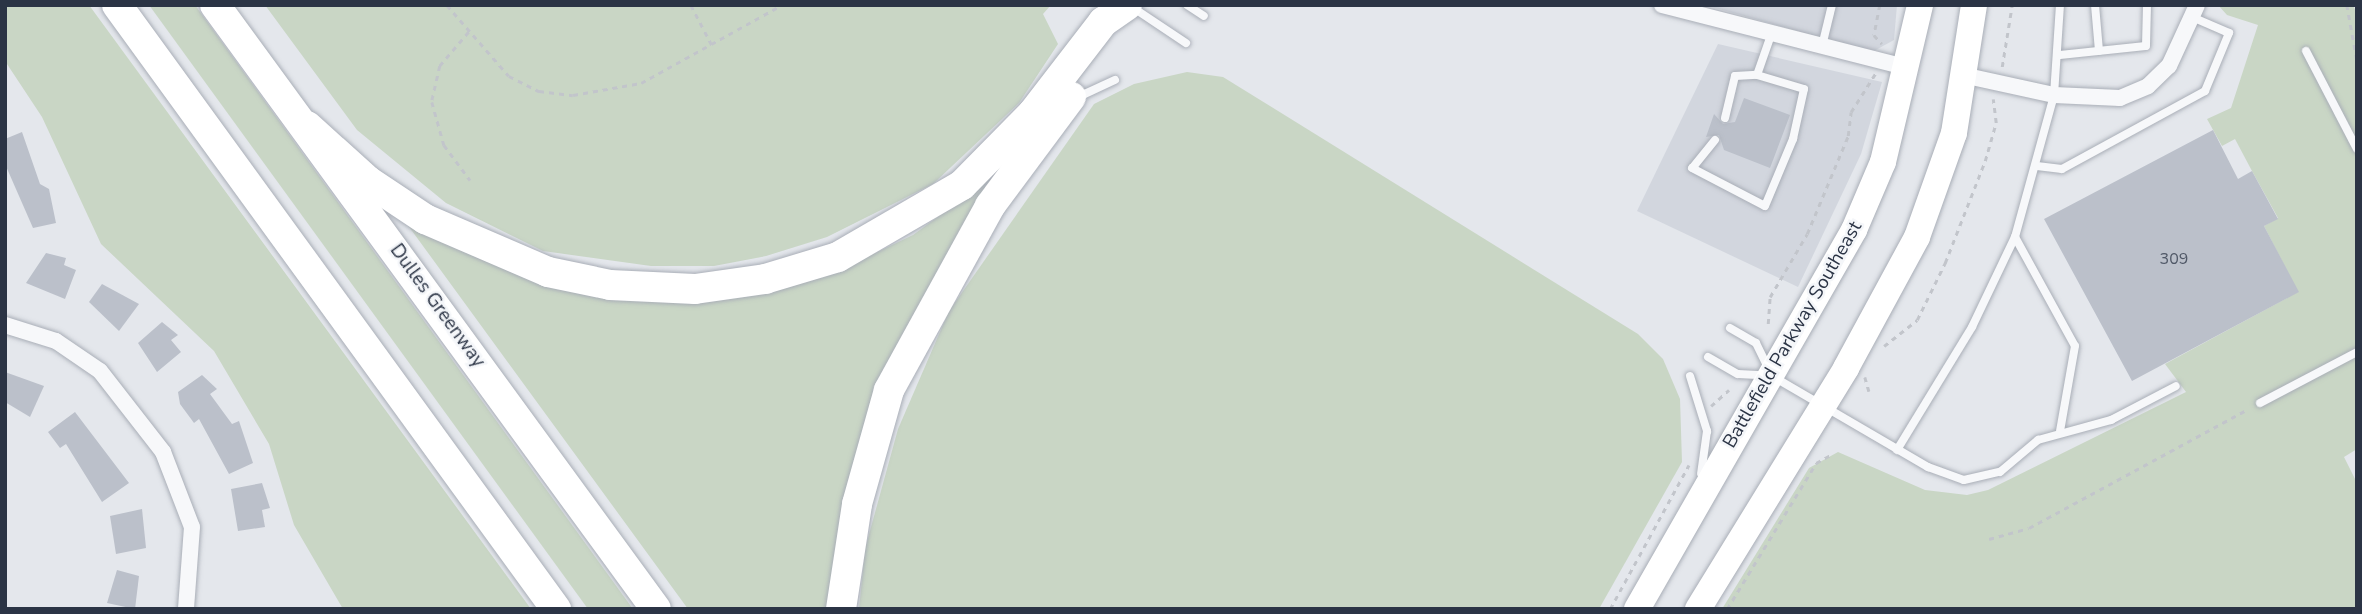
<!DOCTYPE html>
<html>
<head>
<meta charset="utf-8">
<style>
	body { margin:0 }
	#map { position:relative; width:2362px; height:614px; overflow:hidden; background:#e4e7ec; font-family:"Nunito Sans",sans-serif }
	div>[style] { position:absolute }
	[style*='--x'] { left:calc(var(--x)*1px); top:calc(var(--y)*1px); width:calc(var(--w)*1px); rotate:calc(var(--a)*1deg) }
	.built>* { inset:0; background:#d2d6de }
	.green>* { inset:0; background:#c9d6c5 }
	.building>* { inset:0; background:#bbc0ca }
	.path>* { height:2.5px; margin-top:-1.25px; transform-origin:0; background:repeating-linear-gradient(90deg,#c2c5cb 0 5px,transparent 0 10px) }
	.roads { filter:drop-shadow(0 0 2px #a9aeb7) drop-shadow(0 0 2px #a9aeb7) }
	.service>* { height:8px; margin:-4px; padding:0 4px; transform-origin:4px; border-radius:4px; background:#f7f8fa }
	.minor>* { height:16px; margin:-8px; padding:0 8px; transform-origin:8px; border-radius:8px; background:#f7f8fa }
	.primary>* { height:26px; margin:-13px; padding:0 13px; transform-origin:13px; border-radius:13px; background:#fff }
	.motorway>* { height:30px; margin:-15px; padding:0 15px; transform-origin:15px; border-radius:15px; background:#fff }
	span { translate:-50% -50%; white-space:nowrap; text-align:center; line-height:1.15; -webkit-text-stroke:5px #f4f6f9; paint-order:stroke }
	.number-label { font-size:16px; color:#4f5766 }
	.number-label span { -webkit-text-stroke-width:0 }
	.street-label { font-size:19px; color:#2b3445 }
	.frame { position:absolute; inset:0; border:7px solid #2b3445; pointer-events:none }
</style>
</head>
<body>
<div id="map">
	<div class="built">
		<i style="clip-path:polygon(1705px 5px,1897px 5px,1894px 40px,1872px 52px)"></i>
		<i style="clip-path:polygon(1718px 44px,1882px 82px,1861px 154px,1798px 287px,1637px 211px)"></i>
	</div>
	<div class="green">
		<i style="clip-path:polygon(5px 5px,89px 5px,531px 609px,343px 609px,294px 525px,269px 444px,214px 351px,101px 244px,42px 117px,5px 61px)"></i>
		<i style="clip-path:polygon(149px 5px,195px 5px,633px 609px,588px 609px)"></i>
		<i style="clip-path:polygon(265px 5px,1051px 5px,1043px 14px,1058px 44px,1019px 103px,933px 184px,827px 237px,766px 256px,714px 266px,651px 266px,543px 251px,446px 203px,357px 130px)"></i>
		<i style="clip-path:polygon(2218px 5px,2353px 5px,2357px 14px,2357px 449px,2344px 457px,2357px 483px,2357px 609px,1722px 609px,1809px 468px,1838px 452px,1925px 490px,1967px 495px,1988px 490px,2186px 392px,2165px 364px,2298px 292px,2264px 226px,2278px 218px,2252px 171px,2235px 139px,2222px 146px,2207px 119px,2231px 108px,2258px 25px,2227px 15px)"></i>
		<i style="clip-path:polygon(1187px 72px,1223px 77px,1638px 334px,1663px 359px,1680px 399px,1682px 462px,1599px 609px,859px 609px,865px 549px,898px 429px,949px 311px,1094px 104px,1134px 84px)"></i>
		<i style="clip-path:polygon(999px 172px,850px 480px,826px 609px,688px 609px,396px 209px,469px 254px,526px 276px,833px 273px,913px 235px)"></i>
	</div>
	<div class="building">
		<i style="clip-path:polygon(1744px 98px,1790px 115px,1770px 168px,1724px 150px,1719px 135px,1706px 137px,1714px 114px,1723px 124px,1735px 122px)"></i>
		<i style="clip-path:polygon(2213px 130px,2238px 179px,2252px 171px,2278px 219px,2264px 226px,2299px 292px,2132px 381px,2044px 219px)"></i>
		<i style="clip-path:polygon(22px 132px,40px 184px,49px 189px,56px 223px,33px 228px,5px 164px,5px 139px)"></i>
		<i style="clip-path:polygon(46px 253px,66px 258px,64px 265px,76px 270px,65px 299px,26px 283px)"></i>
		<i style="clip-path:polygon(102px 284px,139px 304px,119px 331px,89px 302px)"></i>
		<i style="clip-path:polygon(162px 322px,178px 335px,171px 340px,181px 352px,157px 372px,138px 343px)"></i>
		<i style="clip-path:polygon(5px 372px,44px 386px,30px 417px,5px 402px)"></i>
		<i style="clip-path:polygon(202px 375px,217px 389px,210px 394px,232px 424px,239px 421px,253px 463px,229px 474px,199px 419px,194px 423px,180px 404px,178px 392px)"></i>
		<i style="clip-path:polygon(75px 412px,129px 483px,102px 502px,66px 444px,60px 448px,48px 432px)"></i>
		<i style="clip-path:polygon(262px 483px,270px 508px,262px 510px,265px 527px,238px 531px,231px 489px)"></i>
		<i style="clip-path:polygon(142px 509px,146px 548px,116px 554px,110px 516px)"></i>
		<i style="clip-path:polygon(117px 570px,139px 576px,135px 609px,107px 603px)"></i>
	</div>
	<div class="path">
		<i style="--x:447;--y:5;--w:94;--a:48.9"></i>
		<i style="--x:509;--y:76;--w:34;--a:27"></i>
		<i style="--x:539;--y:91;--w:34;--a:7"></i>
		<i style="--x:573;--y:95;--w:69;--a:-10"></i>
		<i style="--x:641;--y:83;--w:161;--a:-29"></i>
		<i style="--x:691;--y:5;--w:47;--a:62.4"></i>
		<i style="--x:1880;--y:5;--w:31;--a:101"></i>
		<i style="--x:1874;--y:35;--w:12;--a:48"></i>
		<i style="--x:2347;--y:5;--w:56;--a:79.7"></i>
		<i style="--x:469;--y:32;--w:45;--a:130.5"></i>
		<i style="--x:440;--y:66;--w:37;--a:103"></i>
		<i style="--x:432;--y:102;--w:45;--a:74.4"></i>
		<i style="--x:444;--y:145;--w:44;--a:53.4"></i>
		<i style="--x:2002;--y:67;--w:63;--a:-80.8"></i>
		<i style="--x:1768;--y:324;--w:27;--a:-86"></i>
		<i style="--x:1770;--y:297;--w:73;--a:-59.6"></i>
		<i style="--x:1807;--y:234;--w:106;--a:-67.3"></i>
		<i style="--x:1848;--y:136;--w:24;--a:-83"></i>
		<i style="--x:1851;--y:112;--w:45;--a:-57.7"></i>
		<i style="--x:1884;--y:346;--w:42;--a:-38.2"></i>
		<i style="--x:1917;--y:320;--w:64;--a:-63.8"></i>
		<i style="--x:1945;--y:263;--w:110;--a:-68.6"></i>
		<i style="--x:1985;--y:161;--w:40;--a:-74"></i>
		<i style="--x:1996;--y:123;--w:24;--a:-97"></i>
		<i style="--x:1865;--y:377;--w:15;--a:74"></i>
		<i style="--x:1711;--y:406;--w:24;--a:-42"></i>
		<i style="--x:1989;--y:539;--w:41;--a:-15.4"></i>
		<i style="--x:2029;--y:528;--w:249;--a:-28.5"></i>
		<i style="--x:1610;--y:609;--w:164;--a:-61.3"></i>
		<i style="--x:1727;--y:609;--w:171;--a:-58.6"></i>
		<i style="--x:1816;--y:463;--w:18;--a:-29"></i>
	</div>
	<div class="roads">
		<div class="service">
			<i style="--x:1187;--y:5;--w:20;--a:33"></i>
			<i style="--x:2095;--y:5;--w:46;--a:85"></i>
			<i style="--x:1132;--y:7;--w:65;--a:33.7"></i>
			<i style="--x:1822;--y:46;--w:42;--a:-76.3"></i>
			<i style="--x:2306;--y:51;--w:110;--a:62.5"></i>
			<i style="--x:2060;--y:55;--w:86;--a:-6"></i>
			<i style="--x:2146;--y:46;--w:41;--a:-88.6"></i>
			<i style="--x:1076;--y:98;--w:43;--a:-24.8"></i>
			<i style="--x:1725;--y:118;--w:43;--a:-76.6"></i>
			<i style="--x:1735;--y:76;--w:22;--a:-3"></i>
			<i style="--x:1715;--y:140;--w:36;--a:129"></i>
			<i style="--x:1692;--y:168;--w:82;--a:27.5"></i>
			<i style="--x:1765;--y:206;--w:73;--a:-67.3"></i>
			<i style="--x:1793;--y:139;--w:51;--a:-77.6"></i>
			<i style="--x:1804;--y:89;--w:49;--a:-163.4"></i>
			<i style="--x:1757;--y:75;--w:42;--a:-70.7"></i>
			<i style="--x:2037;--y:166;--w:25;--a:7"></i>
			<i style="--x:2062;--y:169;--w:163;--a:-28.6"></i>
			<i style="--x:2205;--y:91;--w:63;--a:-67.5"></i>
			<i style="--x:2229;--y:33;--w:40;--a:-156.6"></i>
			<i style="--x:2015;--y:237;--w:147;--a:-74.6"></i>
			<i style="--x:2054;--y:95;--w:90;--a:-86.2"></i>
			<i style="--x:1730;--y:328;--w:30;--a:30"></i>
			<i style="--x:1756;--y:343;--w:30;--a:64"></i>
			<i style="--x:1708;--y:357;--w:34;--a:30"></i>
			<i style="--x:1738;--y:374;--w:34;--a:3"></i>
			<i style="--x:1772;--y:376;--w:181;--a:30.3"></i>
			<i style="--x:1928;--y:467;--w:38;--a:20"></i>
			<i style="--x:1964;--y:480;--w:37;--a:-13"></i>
			<i style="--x:2000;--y:472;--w:50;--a:-40.1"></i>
			<i style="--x:2038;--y:440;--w:76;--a:-15.3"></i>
			<i style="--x:2111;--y:420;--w:73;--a:-27.6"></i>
			<i style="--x:1690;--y:376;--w:58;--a:72.8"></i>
			<i style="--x:1707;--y:431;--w:43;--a:97.9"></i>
			<i style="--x:2260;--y:403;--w:110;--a:-27.7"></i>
			<i style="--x:1897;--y:450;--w:144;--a:-58.6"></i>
			<i style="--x:1972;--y:327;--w:100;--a:-64.5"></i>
			<i style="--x:2015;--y:237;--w:124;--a:61.2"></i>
			<i style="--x:2075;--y:346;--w:86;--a:100"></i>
		</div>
		<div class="minor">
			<i style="--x:1662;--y:5;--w:255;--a:14.3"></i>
			<i style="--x:1967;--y:76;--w:89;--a:12.3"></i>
			<i style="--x:2054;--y:95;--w:66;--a:2.6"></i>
			<i style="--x:2120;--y:98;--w:30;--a:-23"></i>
			<i style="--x:2148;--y:86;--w:29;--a:-44"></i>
			<i style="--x:2169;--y:66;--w:67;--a:-65.3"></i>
			<i style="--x:5;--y:325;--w:53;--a:17.4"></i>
			<i style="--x:56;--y:341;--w:53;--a:34.3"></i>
			<i style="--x:100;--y:371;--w:103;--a:52.1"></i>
			<i style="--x:163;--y:452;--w:80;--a:68.9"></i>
			<i style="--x:192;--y:527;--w:82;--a:94.2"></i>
		</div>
		<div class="primary">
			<i style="--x:1637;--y:609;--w:437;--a:-60.2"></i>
			<i style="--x:1854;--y:230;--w:74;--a:-66.9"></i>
			<i style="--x:1883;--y:162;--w:161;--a:-76.7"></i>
			<i style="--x:1698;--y:609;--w:283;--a:-58.4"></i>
			<i style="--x:1846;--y:368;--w:149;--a:-61.5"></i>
			<i style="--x:1917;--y:237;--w:110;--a:-70.4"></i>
			<i style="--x:1954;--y:133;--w:130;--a:-81.1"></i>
		</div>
		<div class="motorway">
			<i style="--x:117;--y:5;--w:747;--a:53.99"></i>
			<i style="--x:215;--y:5;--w:748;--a:53.87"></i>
			<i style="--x:307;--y:126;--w:82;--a:42"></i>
			<i style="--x:368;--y:181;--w:69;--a:33.7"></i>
			<i style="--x:425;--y:219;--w:134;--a:23.3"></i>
			<i style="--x:548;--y:272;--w:63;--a:11.8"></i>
			<i style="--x:610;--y:285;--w:85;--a:2.7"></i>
			<i style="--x:695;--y:289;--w:71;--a:-8.1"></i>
			<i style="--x:765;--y:279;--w:76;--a:-16.8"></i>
			<i style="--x:838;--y:257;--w:143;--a:-30.1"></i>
			<i style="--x:962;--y:185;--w:101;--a:-45.4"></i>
			<i style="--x:1033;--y:113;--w:115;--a:-52.4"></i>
			<i style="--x:1103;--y:22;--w:29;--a:-35"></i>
			<i style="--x:841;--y:609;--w:106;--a:-81.3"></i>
			<i style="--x:857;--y:504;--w:118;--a:-74.3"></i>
			<i style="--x:889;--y:390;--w:210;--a:-61.2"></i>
			<i style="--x:990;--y:206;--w:136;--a:-53.4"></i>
		</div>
	</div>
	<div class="number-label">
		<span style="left:2174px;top:259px">309</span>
	</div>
	<div class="street-label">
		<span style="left:437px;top:306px;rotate:54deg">Dulles Greenway</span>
		<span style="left:1793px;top:335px;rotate:-60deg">Battlefield Parkway Southeast</span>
	</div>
	<div class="frame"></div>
</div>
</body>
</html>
